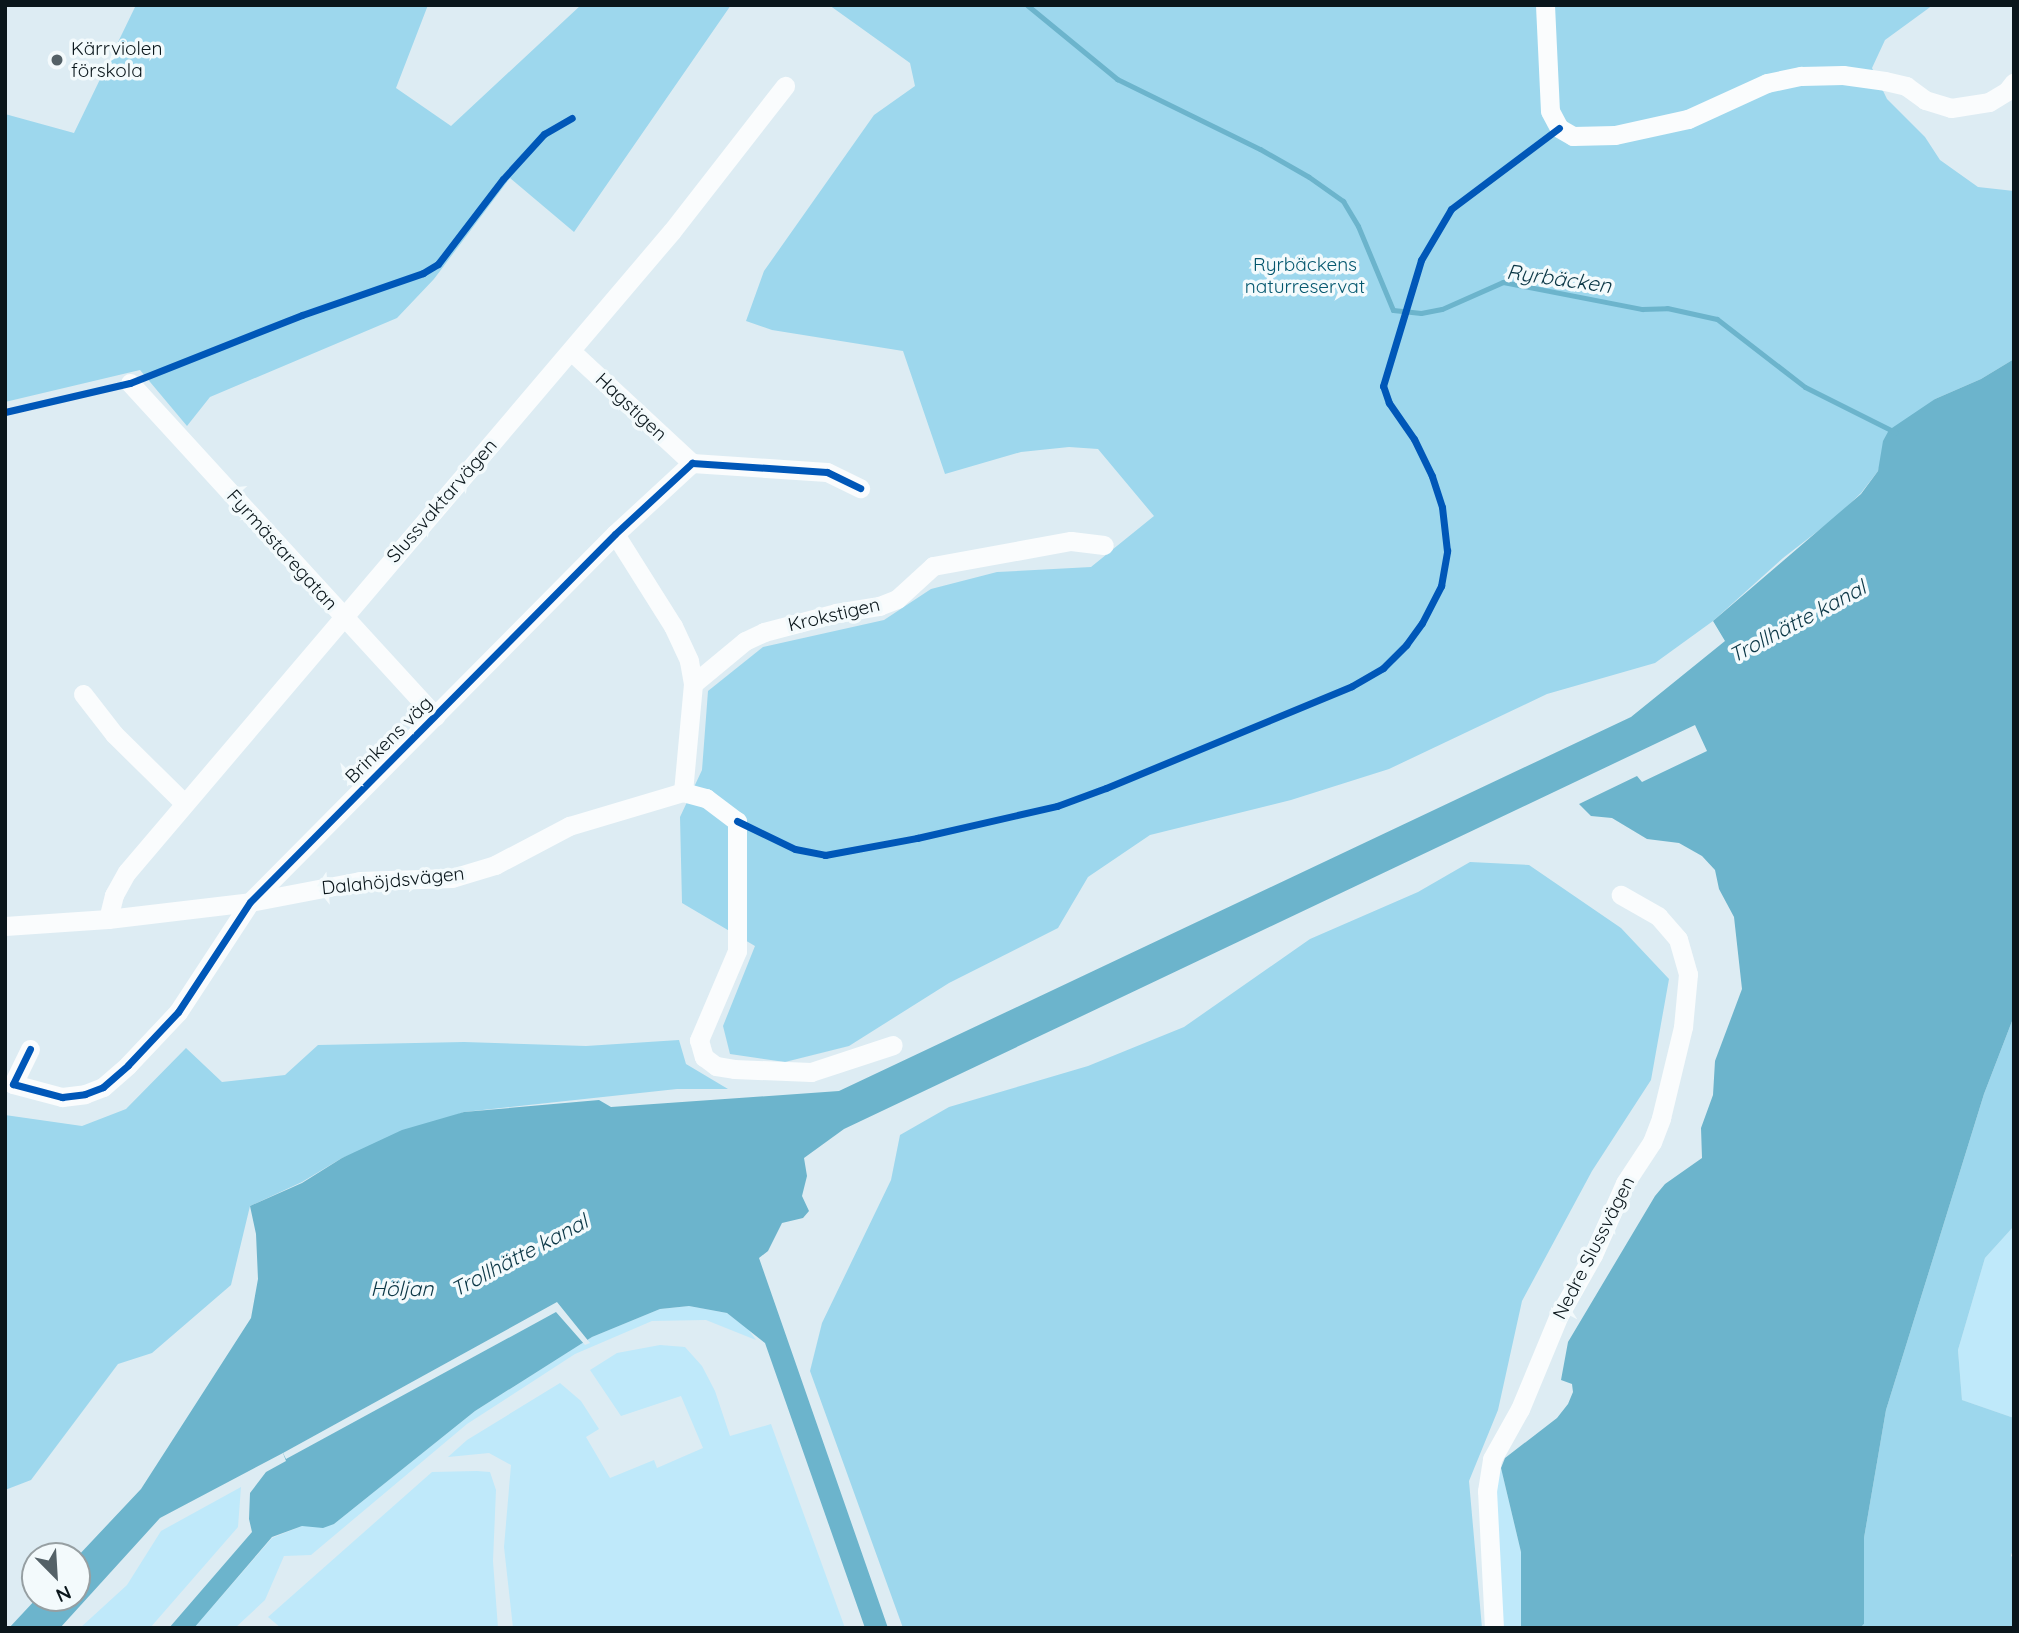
<!DOCTYPE html>
<html>
<head>
<meta charset="utf-8">
<style>
	body { margin:0 }
	#map { position:relative; width:2019px; height:1633px; overflow:hidden; background:#ddecf3; font-family:Quicksand,sans-serif }
	div>[style] { position:absolute }
	[style*='--x'] { left:calc(var(--x)*1px); top:calc(var(--y)*1px); width:calc(var(--w)*1px); rotate:calc(var(--a)*1deg) }
	.green>* { inset:0; background:#bfe9fa }
	.forest>* { inset:0; background:#9dd7ed }
	.water>* { inset:0; background:#6cb4cc }
	.pier>* { inset:0; background:#ddecf3 }
	.stream>* { height:5px; margin:-2.5px; padding:0 2.5px; transform-origin:2.5px; border-radius:2.5px; background:#6cb4cc }
	.minor>* { height:19px; margin:-9.5px; padding:0 9.5px; transform-origin:9.5px; border-radius:9.5px; background:#fafcfd }
	.cycleway>* { height:7px; margin:-3.5px; padding:0 3.5px; transform-origin:3.5px; border-radius:3.5px; background:#0057b8 }
	.dots>* { width:19px; height:19px; translate:-50% -50%; box-sizing:border-box; border:4px solid #f3fafc; border-radius:50% }
	span { translate:-50% -50%; white-space:nowrap; text-align:center; line-height:1.15; -webkit-text-stroke:7px #f3fafc; paint-order:stroke }
	.poi-label { font-size:19px; color:#0a161b }
	.left { translate:0 -50%; text-align:left }
	.park-label { font-size:19px; color:#04576e }
	.street-label { font-size:19px; color:#0a161b }
	.water-label { font-size:21px; color:#0b3746; font-style:italic }
	.frame { position:absolute; inset:0; border:7px solid #0a161b; pointer-events:none }
	.north { position:absolute; left:21px; top:1542px; width:70px; height:70px; box-sizing:border-box; background:#f3fafc; border:2px solid #969fa2; border-radius:50%; rotate:156deg; font-size:19px; font-weight:700; line-height:28px; text-align:center; color:#0a161b }
	.north::after { content:''; display:block; margin:auto; width:24px; height:32px; background:#546167; clip-path:polygon(50% 0,100% 100%,50% 72%,0 100%) }
</style>
</head>
<body>
<div id="map">
	<div class="green">
		<i style="clip-path:polygon(2014px 1226px,2014px 1418px,1962px 1400px,1958px 1350px,1985px 1258px)"></i>
		<i style="clip-path:polygon(689px 1306px,727px 1313px,748px 1329px,756px 1340px,706px 1320px,652px 1321px,575px 1354px,467px 1424px,311px 1555px,284px 1556px,265px 1600px,235px 1628px,194px 1628px,272px 1538px,302px 1526px,334px 1524px,475px 1411px,592px 1337px,660px 1309px)"></i>
		<i style="clip-path:polygon(660px 1345px,685px 1347px,702px 1366px,715px 1391px,730px 1436px,771px 1424px,845px 1628px,513px 1628px,504px 1547px,511px 1465px,489px 1453px,448px 1457px,467px 1440px,560px 1383px,581px 1401px,599px 1429px,586px 1437px,610px 1478px,654px 1460px,657px 1468px,703px 1448px,681px 1396px,621px 1416px,590px 1370px,617px 1353px)"></i>
		<i style="clip-path:polygon(1501px 1468px,1521px 1552px,1521px 1628px,1494px 1628px,1489px 1472px)"></i>
		<i style="clip-path:polygon(477px 1471px,490px 1472px,496px 1490px,493px 1561px,498px 1628px,281px 1628px,268px 1617px,432px 1472px)"></i>
		<i style="clip-path:polygon(241px 1487px,238px 1527px,150px 1628px,80px 1628px,127px 1585px,161px 1531px)"></i>
	</div>
	<div class="forest">
		<i style="clip-path:polygon(136px 5px,428px 5px,396px 88px,451px 126px,581px 5px,731px 5px,574px 232px,510px 178px,434px 279px,397px 318px,210px 397px,187px 426px,140px 370px,5px 402px,5px 114px,74px 133px)"></i>
		<i style="clip-path:polygon(829px 5px,1933px 5px,1885px 40px,1872px 68px,1887px 99px,1925px 137px,1940px 160px,1978px 187px,2014px 191px,2014px 359px,1981px 379px,1935px 399px,1881px 461px,1878px 471px,1861px 493px,1836px 517px,1783px 558px,1713px 621px,1655px 663px,1547px 694px,1389px 769px,1291px 800px,1150px 835px,1088px 877px,1058px 928px,949px 983px,849px 1046px,785px 1062px,730px 1054px,723px 1026px,755px 946px,682px 903px,680px 817px,702px 770px,708px 691px,763px 647px,884px 620px,931px 589px,997px 572px,1091px 567px,1154px 516px,1098px 449px,1069px 447px,1021px 452px,945px 474px,903px 351px,772px 330px,746px 321px,764px 271px,874px 115px,915px 86px,910px 63px)"></i>
		<i style="clip-path:polygon(1470px 862px,1529px 865px,1621px 928px,1669px 979px,1651px 1080px,1592px 1171px,1522px 1301px,1498px 1410px,1469px 1481px,1482px 1628px,903px 1628px,810px 1371px,822px 1323px,891px 1180px,900px 1135px,949px 1107px,1088px 1066px,1184px 1027px,1310px 939px,1418px 892px)"></i>
		<i style="clip-path:polygon(2014px 1016px,2014px 1226px,1985px 1258px,1958px 1350px,1962px 1400px,2014px 1418px,2014px 1546px,2011px 1556px,2014px 1558px,2014px 1628px,1860px 1628px,1864px 1624px,1864px 1538px,1886px 1410px,1984px 1094px)"></i>
		<i style="clip-path:polygon(679px 1040px,686px 1064px,728px 1089px,677px 1089px,464px 1112px,342px 1158px,302px 1182px,250px 1206px,231px 1285px,152px 1353px,118px 1364px,31px 1480px,5px 1490px,5px 1115px,82px 1126px,126px 1109px,186px 1048px,222px 1082px,285px 1075px,318px 1045px,464px 1042px,586px 1046px)"></i>
	</div>
	<div class="water">
		<i style="clip-path:polygon(2014px 359px,2014px 1016px,1984px 1094px,1886px 1410px,1864px 1538px,1864px 1624px,1860px 1628px,1521px 1628px,1521px 1552px,1501px 1468px,1505px 1458px,1557px 1418px,1568px 1404px,1573px 1392px,1572px 1384px,1561px 1380px,1568px 1342px,1655px 1196px,1665px 1184px,1702px 1158px,1701px 1128px,1713px 1095px,1715px 1061px,1742px 989px,1734px 917px,1719px 889px,1715px 870px,1702px 856px,1679px 843px,1647px 839px,1612px 818px,1591px 816px,1579px 804px,1637px 776px,1642px 782px,1707px 751px,1695px 725px,844px 1129px,804px 1158px,807px 1176px,802px 1196px,809px 1211px,803px 1218px,782px 1223px,768px 1251px,759px 1258px,888px 1628px,865px 1628px,765px 1343px,727px 1313px,689px 1306px,660px 1309px,592px 1337px,475px 1411px,334px 1524px,323px 1528px,302px 1526px,272px 1537px,194px 1628px,169px 1628px,252px 1532px,249px 1519px,250px 1493px,266px 1472px,286px 1461px,283px 1453px,160px 1518px,60px 1628px,9px 1628px,37px 1598px,77px 1598px,77px 1557px,141px 1489px,251px 1318px,258px 1279px,256px 1234px,250px 1206px,302px 1183px,342px 1158px,402px 1130px,464px 1112px,599px 1100px,611px 1107px,839px 1091px,1631px 717px,1725px 641px,1713px 621px,1861px 494px,1878px 471px,1883px 441px,1889px 430px,1935px 399px,1981px 379px)"></i>
	</div>
	<div class="pier">
		<i style="clip-path:polygon(557px 1302px,590px 1343px,585px 1345px,556px 1312px,286px 1459px,283px 1453px)"></i>
	</div>
	<div class="stream">
		<i style="--x:1027;--y:5;--w:117;--a:39.4"></i>
		<i style="--x:1117;--y:79;--w:159;--a:26.1"></i>
		<i style="--x:1260;--y:149;--w:56;--a:29.7"></i>
		<i style="--x:1309;--y:177;--w:42;--a:35.2"></i>
		<i style="--x:1343;--y:201;--w:29;--a:59"></i>
		<i style="--x:1358;--y:226;--w:91;--a:67.4"></i>
		<i style="--x:1393;--y:310;--w:28;--a:6"></i>
		<i style="--x:1421;--y:313;--w:21;--a:-11"></i>
		<i style="--x:1442;--y:309;--w:67;--a:-23.9"></i>
		<i style="--x:1503;--y:282;--w:142;--a:11"></i>
		<i style="--x:1642;--y:309;--w:25;--a:-2"></i>
		<i style="--x:1667;--y:308;--w:51;--a:12.4"></i>
		<i style="--x:1717;--y:319;--w:111;--a:37.7"></i>
		<i style="--x:1805;--y:387;--w:101;--a:26.6"></i>
	</div>
	<div class="minor">
		<i style="--x:1545;--y:5;--w:106;--a:87.3"></i>
		<i style="--x:1550;--y:111;--w:19;--a:62"></i>
		<i style="--x:1559;--y:128;--w:16;--a:30"></i>
		<i style="--x:1573;--y:136;--w:42;--a:-1.4"></i>
		<i style="--x:1615;--y:135;--w:75;--a:-12.4"></i>
		<i style="--x:1688;--y:119;--w:87;--a:-24.5"></i>
		<i style="--x:1767;--y:83;--w:35;--a:-12"></i>
		<i style="--x:1801;--y:76;--w:42;--a:-1.4"></i>
		<i style="--x:1843;--y:75;--w:42;--a:8.1"></i>
		<i style="--x:1885;--y:81;--w:22;--a:13"></i>
		<i style="--x:1906;--y:86;--w:24;--a:36"></i>
		<i style="--x:1925;--y:100;--w:27;--a:17"></i>
		<i style="--x:1951;--y:108;--w:38;--a:-9"></i>
		<i style="--x:1989;--y:102;--w:21;--a:-31"></i>
		<i style="--x:2007;--y:91;--w:11;--a:-52"></i>
		<i style="--x:571;--y:351;--w:165;--a:42.8"></i>
		<i style="--x:130;--y:383;--w:452;--a:47.5"></i>
		<i style="--x:615;--y:534;--w:109;--a:57.8"></i>
		<i style="--x:673;--y:626;--w:38;--a:65"></i>
		<i style="--x:689;--y:661;--w:23;--a:80"></i>
		<i style="--x:693;--y:684;--w:108;--a:95.3"></i>
		<i style="--x:693;--y:684;--w:67;--a:-39.6"></i>
		<i style="--x:745;--y:641;--w:21;--a:-25"></i>
		<i style="--x:764;--y:632;--w:74;--a:-14.8"></i>
		<i style="--x:836;--y:613;--w:44;--a:-9.2"></i>
		<i style="--x:879;--y:606;--w:19;--a:-21"></i>
		<i style="--x:897;--y:599;--w:49;--a:-42.5"></i>
		<i style="--x:933;--y:566;--w:140;--a:-10.3"></i>
		<i style="--x:1071;--y:541;--w:33;--a:7"></i>
		<i style="--x:83;--y:694;--w:51;--a:52.2"></i>
		<i style="--x:114;--y:734;--w:98;--a:44.6"></i>
		<i style="--x:683;--y:792;--w:24;--a:15"></i>
		<i style="--x:706;--y:798;--w:39;--a:37"></i>
		<i style="--x:737;--y:821;--w:130;--a:90"></i>
		<i style="--x:737;--y:951;--w:97;--a:113.1"></i>
		<i style="--x:699;--y:1040;--w:18;--a:74"></i>
		<i style="--x:704;--y:1057;--w:15;--a:37"></i>
		<i style="--x:716;--y:1066;--w:18;--a:9"></i>
		<i style="--x:734;--y:1069;--w:77;--a:2.2"></i>
		<i style="--x:811;--y:1072;--w:86;--a:-18.2"></i>
		<i style="--x:108;--y:919;--w:25;--a:-76"></i>
		<i style="--x:114;--y:895;--w:26;--a:-61"></i>
		<i style="--x:127;--y:872;--w:841;--a:-49.63"></i>
		<i style="--x:672;--y:231;--w:184;--a:-52.1"></i>
		<i style="--x:5;--y:926;--w:103;--a:-3.9"></i>
		<i style="--x:108;--y:919;--w:143;--a:-6.8"></i>
		<i style="--x:250;--y:902;--w:112;--a:-10.8"></i>
		<i style="--x:360;--y:881;--w:92;--a:-1.9"></i>
		<i style="--x:452;--y:878;--w:45;--a:-16.8"></i>
		<i style="--x:495;--y:865;--w:84;--a:-27.8"></i>
		<i style="--x:569;--y:826;--w:119;--a:-16.6"></i>
		<i style="--x:30;--y:1049;--w:39;--a:116"></i>
		<i style="--x:13;--y:1084;--w:51;--a:14.9"></i>
		<i style="--x:62;--y:1097;--w:23;--a:-7"></i>
		<i style="--x:85;--y:1094;--w:19;--a:-21"></i>
		<i style="--x:103;--y:1087;--w:33;--a:-41"></i>
		<i style="--x:128;--y:1065;--w:73;--a:-46.7"></i>
		<i style="--x:178;--y:1012;--w:131;--a:-56.8"></i>
		<i style="--x:250;--y:902;--w:518;--a:-45.23"></i>
		<i style="--x:615;--y:534;--w:105;--a:-42.7"></i>
		<i style="--x:692;--y:463;--w:135;--a:3.8"></i>
		<i style="--x:827;--y:472;--w:37;--a:26"></i>
		<i style="--x:1494;--y:1628;--w:137;--a:-92.9"></i>
		<i style="--x:1487;--y:1491;--w:32;--a:-81"></i>
		<i style="--x:1492;--y:1459;--w:57;--a:-60.8"></i>
		<i style="--x:1520;--y:1409;--w:102;--a:-67.5"></i>
		<i style="--x:1559;--y:1315;--w:69;--a:-60.5"></i>
		<i style="--x:1593;--y:1255;--w:79;--a:-66"></i>
		<i style="--x:1625;--y:1183;--w:49;--a:-56.6"></i>
		<i style="--x:1652;--y:1142;--w:26;--a:-69"></i>
		<i style="--x:1661;--y:1118;--w:94;--a:-76.4"></i>
		<i style="--x:1683;--y:1027;--w:53;--a:-84.6"></i>
		<i style="--x:1688;--y:974;--w:36;--a:-106"></i>
		<i style="--x:1678;--y:939;--w:30;--a:-131"></i>
		<i style="--x:1658;--y:916;--w:43;--a:-150.4"></i>
	</div>
	<div class="cycleway">
		<i style="--x:5;--y:412;--w:128;--a:-13.1"></i>
		<i style="--x:130;--y:383;--w:185;--a:-21.6"></i>
		<i style="--x:302;--y:315;--w:128;--a:-19.1"></i>
		<i style="--x:423;--y:273;--w:17;--a:-31"></i>
		<i style="--x:438;--y:264;--w:107;--a:-52.6"></i>
		<i style="--x:503;--y:179;--w:61;--a:-47.7"></i>
		<i style="--x:544;--y:134;--w:32;--a:-30"></i>
		<i style="--x:737;--y:821;--w:64;--a:25.8"></i>
		<i style="--x:795;--y:849;--w:31;--a:11"></i>
		<i style="--x:825;--y:855;--w:94;--a:-10.5"></i>
		<i style="--x:917;--y:838;--w:144;--a:-12.9"></i>
		<i style="--x:1057;--y:806;--w:52;--a:-20.2"></i>
		<i style="--x:1106;--y:788;--w:266;--a:-22.5"></i>
		<i style="--x:1352;--y:686;--w:36;--a:-30"></i>
		<i style="--x:1383;--y:668;--w:33;--a:-45"></i>
		<i style="--x:1406;--y:645;--w:27;--a:-54"></i>
		<i style="--x:1422;--y:623;--w:42;--a:-62.8"></i>
		<i style="--x:1441;--y:586;--w:36;--a:-80"></i>
		<i style="--x:1447;--y:551;--w:44;--a:-96.5"></i>
		<i style="--x:1442;--y:507;--w:33;--a:-108"></i>
		<i style="--x:1432;--y:476;--w:41;--a:-115.9"></i>
		<i style="--x:1414;--y:439;--w:44;--a:-124.8"></i>
		<i style="--x:1389;--y:403;--w:18;--a:-109"></i>
		<i style="--x:1383;--y:386;--w:132;--a:-73.2"></i>
		<i style="--x:1421;--y:260;--w:59;--a:-59.5"></i>
		<i style="--x:1451;--y:209;--w:135;--a:-36.9"></i>
		<i style="--x:30;--y:1049;--w:39;--a:116"></i>
		<i style="--x:13;--y:1084;--w:51;--a:14.9"></i>
		<i style="--x:62;--y:1097;--w:23;--a:-7"></i>
		<i style="--x:85;--y:1094;--w:19;--a:-21"></i>
		<i style="--x:103;--y:1087;--w:33;--a:-41"></i>
		<i style="--x:128;--y:1065;--w:73;--a:-46.7"></i>
		<i style="--x:178;--y:1012;--w:131;--a:-56.8"></i>
		<i style="--x:250;--y:902;--w:518;--a:-45.23"></i>
		<i style="--x:615;--y:534;--w:105;--a:-42.7"></i>
		<i style="--x:692;--y:463;--w:135;--a:3.8"></i>
		<i style="--x:827;--y:472;--w:37;--a:26"></i>
	</div>
	<div class="dots">
		<i style="left:57px;top:60px;background:#546167"></i>
	</div>
	<div class="poi-label">
		<span class="left" style="left:71px;top:60px">Kärrviolen<br>förskola</span>
	</div>
	<div class="park-label">
		<span style="left:1305px;top:276px">Ryrbäckens<br>naturreservat</span>
	</div>
	<div class="street-label">
		<span style="left:631px;top:407px;rotate:43deg">Hagstigen</span>
		<span style="left:442px;top:501px;rotate:-49deg">Slussvaktarvägen</span>
		<span style="left:282px;top:550px;rotate:48deg">Fyrmästaregatan</span>
		<span style="left:834px;top:615px;rotate:-13deg">Krokstigen</span>
		<span style="left:389px;top:740px;rotate:-45deg">Brinkens väg</span>
		<span style="left:393px;top:881px;rotate:-6deg">Dalahöjdsvägen</span>
		<span style="left:1594px;top:1248px;rotate:-63deg">Nedre Slussvägen</span>
	</div>
	<div class="water-label">
		<span style="left:1559px;top:278px;rotate:8deg">Ryrbäcken</span>
		<span style="left:1797px;top:621px;rotate:-28deg">Trollhätte kanal</span>
		<span style="left:519px;top:1255px;rotate:-28deg">Trollhätte kanal</span>
		<span style="left:402px;top:1288px">Höljan</span>
	</div>
	<div class="frame"></div>
	<div class="north">N</div>
</div>
</body>
</html>
